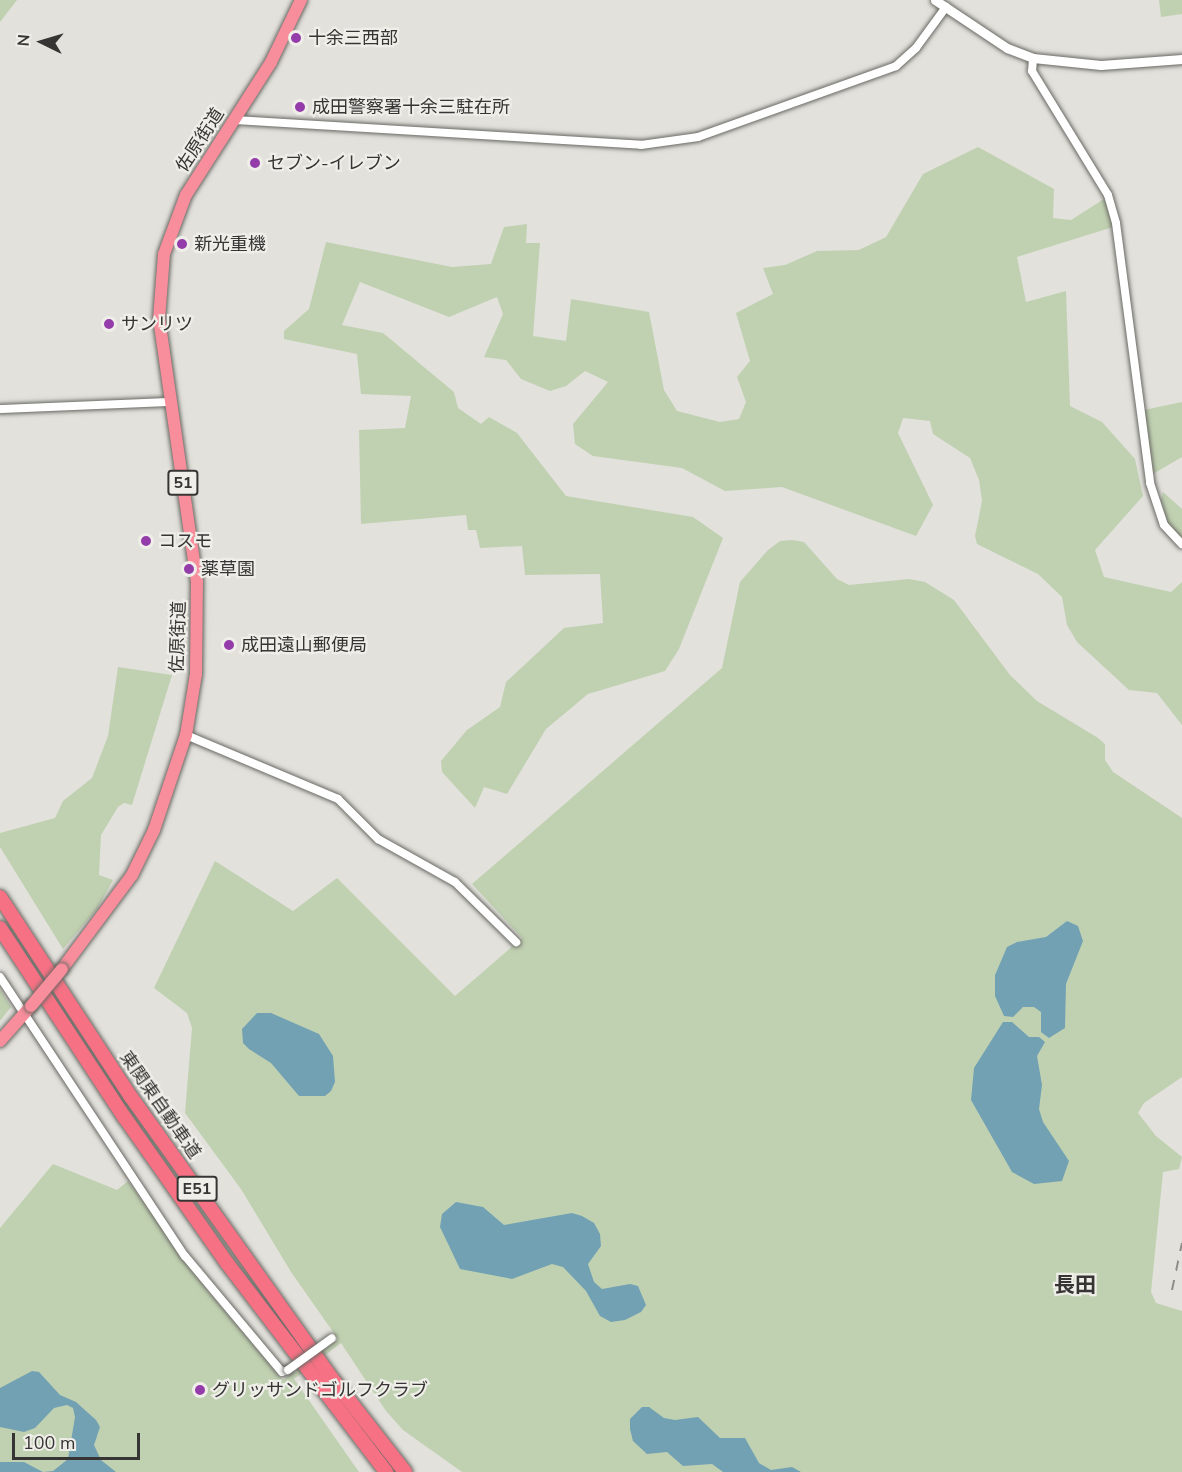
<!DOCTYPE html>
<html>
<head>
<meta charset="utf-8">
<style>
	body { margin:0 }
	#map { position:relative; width:1182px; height:1472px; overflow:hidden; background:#e2e1dc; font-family:"Nunito Sans","Noto Sans JP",sans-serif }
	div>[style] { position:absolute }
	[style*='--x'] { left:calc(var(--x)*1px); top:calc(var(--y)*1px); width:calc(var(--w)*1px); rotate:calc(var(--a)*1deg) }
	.green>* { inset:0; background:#c0d1b1 }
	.water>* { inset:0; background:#72a1b4 }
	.roads { filter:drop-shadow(0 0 2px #6a6964) drop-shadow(0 0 2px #6a6964) }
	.minor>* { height:8px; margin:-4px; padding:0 4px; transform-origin:4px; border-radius:4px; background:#fff }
	.tertiary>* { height:9px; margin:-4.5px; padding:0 4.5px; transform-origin:4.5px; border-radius:4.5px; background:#fff }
	.trunk>* { height:12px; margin:-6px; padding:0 6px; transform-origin:6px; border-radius:6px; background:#f88e9c }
	.motorway>* { height:14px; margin:-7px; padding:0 7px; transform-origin:7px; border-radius:7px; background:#f67184 }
	.rail>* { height:2px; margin-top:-1px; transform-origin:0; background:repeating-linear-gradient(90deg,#8f8e8a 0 10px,transparent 0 20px) }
	.bridges { filter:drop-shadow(0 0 2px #6a6964) drop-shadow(0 0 2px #6a6964) }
	.minor-bridge>* { height:8px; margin:-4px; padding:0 4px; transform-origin:4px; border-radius:4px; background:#fff }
	.trunk-bridge>* { height:12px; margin:-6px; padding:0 6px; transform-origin:6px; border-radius:6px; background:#f88e9c }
	.dots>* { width:16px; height:16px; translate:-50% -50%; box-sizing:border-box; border:3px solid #efeee9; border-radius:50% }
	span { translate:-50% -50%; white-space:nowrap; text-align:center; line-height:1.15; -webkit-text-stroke:4.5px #efeee9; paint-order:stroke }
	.shield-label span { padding:2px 4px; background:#efeee9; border:2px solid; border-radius:4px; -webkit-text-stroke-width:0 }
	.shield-label { font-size:16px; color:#363533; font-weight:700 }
	.poi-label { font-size:18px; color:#363533 }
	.left { translate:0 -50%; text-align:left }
	.street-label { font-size:18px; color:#363533 }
	.quarter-label { font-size:21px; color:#363533; font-weight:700 }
	.north { position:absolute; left:12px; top:12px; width:60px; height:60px; -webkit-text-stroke:4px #efeee9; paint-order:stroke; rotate:275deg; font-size:16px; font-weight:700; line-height:24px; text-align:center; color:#363533 }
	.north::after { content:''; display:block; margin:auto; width:21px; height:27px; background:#363533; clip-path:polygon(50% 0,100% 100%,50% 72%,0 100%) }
	.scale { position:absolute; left:12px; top:1433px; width:128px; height:27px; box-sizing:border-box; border:3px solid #363533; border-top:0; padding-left:8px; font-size:18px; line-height:21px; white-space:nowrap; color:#363533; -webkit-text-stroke:4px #efeee9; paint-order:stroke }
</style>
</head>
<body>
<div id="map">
	<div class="green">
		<i style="clip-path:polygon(0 0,17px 0,0 22px)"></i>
		<i style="clip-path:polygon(1159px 0,1182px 0,1182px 14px,1161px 17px)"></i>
		<i style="clip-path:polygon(978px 147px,1054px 189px,1053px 218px,1071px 220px,1104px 199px,1108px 209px,1113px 227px,1017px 257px,1026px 302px,1066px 291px,1070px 406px,1102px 422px,1135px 459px,1143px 496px,1095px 550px,1104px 577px,1171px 592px,1182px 582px,1182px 725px,1157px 693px,1129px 690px,1077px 642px,1067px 625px,1062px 597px,1038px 574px,977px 544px,975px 536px,982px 501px,979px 480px,970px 458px,933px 434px,930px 421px,903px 418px,898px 433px,933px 505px,916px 536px,782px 487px,725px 491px,682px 468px,593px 456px,575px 444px,573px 424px,608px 382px,585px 371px,566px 386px,550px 391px,521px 379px,506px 360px,484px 357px,503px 314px,497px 297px,449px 317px,360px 282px,342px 325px,383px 333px,454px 392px,458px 408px,481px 424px,489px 417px,517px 433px,566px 496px,693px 517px,723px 538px,679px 649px,665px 671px,588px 694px,546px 729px,507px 794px,484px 787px,475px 808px,442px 772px,441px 761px,467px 730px,500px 707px,506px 682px,564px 628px,603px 623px,600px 574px,525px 575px,522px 546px,480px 548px,476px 530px,468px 530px,466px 515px,361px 524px,359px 430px,405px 428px,411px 396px,361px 394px,357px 354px,284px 339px,284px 331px,309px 309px,326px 242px,452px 267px,491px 264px,504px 227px,527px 224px,526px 243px,540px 243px,533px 336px,566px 341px,571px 299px,649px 312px,664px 390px,677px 411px,720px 422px,739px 419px,746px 402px,737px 377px,750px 361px,736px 313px,773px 294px,763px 268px,785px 265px,817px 251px,859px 250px,886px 237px,923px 174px)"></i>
		<i style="clip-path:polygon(1182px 402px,1182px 457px,1153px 474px,1144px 410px)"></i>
		<i style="clip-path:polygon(1163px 492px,1182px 509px,1182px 541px,1165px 520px,1160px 503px)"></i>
		<i style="clip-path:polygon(792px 540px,804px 542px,837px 579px,849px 585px,909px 579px,925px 582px,954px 600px,1010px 675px,1037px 701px,1098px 738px,1105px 744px,1105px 760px,1113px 772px,1182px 818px,1182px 1077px,1144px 1103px,1138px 1113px,1156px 1136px,1182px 1157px,1179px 1169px,1163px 1172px,1151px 1292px,1156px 1303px,1182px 1311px,1182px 1472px,462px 1472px,403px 1430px,386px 1411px,341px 1343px,294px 1379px,359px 1472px,0 1472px,0 1228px,53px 1164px,117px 1190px,128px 1181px,206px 1289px,283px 1380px,338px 1339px,291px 1272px,241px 1189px,185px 1113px,192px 1028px,187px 1013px,154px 988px,215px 861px,293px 911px,337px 878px,455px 996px,522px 938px,472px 884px,722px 668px,740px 582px,768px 550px,780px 541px)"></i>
		<i style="clip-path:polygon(118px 667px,172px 675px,132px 805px,124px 803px,118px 807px,101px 835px,99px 875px,113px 880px,97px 909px,63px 949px,0 847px,0 833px,55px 818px,63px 801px,92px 778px,108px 736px)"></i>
		<i style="clip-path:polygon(0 989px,11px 1007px,0 1021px)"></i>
	</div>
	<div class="water">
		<i style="clip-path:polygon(1067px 921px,1078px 926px,1083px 941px,1066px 984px,1065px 1028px,1049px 1038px,1041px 1032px,1041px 1012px,1034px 1007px,1023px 1007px,1013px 1017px,1004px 1016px,995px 996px,995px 975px,1007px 947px,1017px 942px,1046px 937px)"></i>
		<i style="clip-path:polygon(257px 1013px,271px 1013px,319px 1034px,333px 1056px,335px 1082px,331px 1091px,325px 1096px,299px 1096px,271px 1063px,249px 1049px,243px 1043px,242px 1029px)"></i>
		<i style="clip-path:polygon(1003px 1022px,1012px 1022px,1029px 1037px,1039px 1037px,1045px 1042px,1037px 1056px,1042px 1085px,1039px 1109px,1043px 1122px,1069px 1161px,1062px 1181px,1034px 1184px,1012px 1172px,971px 1100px,974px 1068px)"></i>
		<i style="clip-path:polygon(456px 1202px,483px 1207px,504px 1225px,572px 1213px,582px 1216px,594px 1223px,600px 1234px,601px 1246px,588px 1264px,594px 1282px,602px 1289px,630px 1284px,638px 1286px,646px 1305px,641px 1312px,625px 1320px,611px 1322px,600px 1316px,586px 1291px,563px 1267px,552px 1264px,512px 1279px,460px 1269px,440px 1227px,442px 1214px)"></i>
		<i style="clip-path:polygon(32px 1371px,39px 1372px,60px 1395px,76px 1402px,96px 1420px,100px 1427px,94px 1445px,101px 1460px,116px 1472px,0 1472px,0 1462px,24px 1462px,43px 1472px,53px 1471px,68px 1459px,75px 1417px,73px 1408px,67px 1405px,54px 1408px,35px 1428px,24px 1432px,0 1427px,0 1388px)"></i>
		<i style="clip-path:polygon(642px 1407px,649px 1407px,664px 1418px,675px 1420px,698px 1417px,720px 1438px,745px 1438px,759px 1463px,771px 1470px,792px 1467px,801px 1472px,723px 1472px,712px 1464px,683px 1466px,667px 1452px,647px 1454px,633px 1441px,630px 1429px,630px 1419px)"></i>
	</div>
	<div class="roads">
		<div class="minor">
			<i style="--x:1033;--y:58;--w:13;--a:94"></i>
			<i style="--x:1032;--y:71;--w:145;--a:58.5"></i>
			<i style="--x:1108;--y:195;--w:29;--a:74"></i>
			<i style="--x:1116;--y:223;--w:262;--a:82.5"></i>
			<i style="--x:1150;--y:483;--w:44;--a:71.6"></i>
			<i style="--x:1164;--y:525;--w:26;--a:47"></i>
			<i style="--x:235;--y:120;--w:407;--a:3.5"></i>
			<i style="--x:641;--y:145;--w:58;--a:-8"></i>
			<i style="--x:698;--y:137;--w:210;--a:-19.7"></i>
			<i style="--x:896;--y:66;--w:27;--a:-42"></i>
			<i style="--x:916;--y:48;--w:51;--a:-53.8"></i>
			<i style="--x:0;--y:409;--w:170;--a:-2.4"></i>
			<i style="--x:186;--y:735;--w:165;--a:22.8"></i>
			<i style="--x:338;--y:799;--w:57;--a:45"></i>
			<i style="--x:378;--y:839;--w:88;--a:29.2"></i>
			<i style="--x:455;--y:882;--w:86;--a:44.5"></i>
			<i style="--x:0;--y:977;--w:335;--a:56.5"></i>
			<i style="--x:185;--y:1256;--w:151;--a:50.1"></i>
			<i style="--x:282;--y:1372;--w:6;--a:-18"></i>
		</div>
		<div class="tertiary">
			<i style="--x:935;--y:0;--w:87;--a:33.7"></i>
			<i style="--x:1007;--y:48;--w:28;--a:21"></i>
			<i style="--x:1033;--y:58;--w:68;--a:5.9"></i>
			<i style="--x:1101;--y:65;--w:81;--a:-4.2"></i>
		</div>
		<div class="trunk">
			<i style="--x:62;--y:969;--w:117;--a:-53.3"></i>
			<i style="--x:132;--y:875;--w:50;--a:-63.9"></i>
			<i style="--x:154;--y:830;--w:100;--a:-71.4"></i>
			<i style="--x:186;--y:735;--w:62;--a:-80.7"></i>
			<i style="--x:196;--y:674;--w:92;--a:-89.4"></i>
			<i style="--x:197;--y:582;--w:266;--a:-98.2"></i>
			<i style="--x:159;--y:319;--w:65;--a:-85.6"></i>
			<i style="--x:164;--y:254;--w:63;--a:-69.6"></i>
			<i style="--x:186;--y:195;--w:158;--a:-57.4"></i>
			<i style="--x:271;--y:62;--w:69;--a:-64.2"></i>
			<i style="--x:0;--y:1041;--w:47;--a:-48.5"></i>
		</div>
		<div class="motorway">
			<i style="--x:0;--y:897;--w:239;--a:56.8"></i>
			<i style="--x:131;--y:1097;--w:338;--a:54.5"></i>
			<i style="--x:327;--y:1372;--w:127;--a:52"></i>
			<i style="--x:0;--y:928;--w:227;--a:56.7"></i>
			<i style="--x:125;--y:1118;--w:177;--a:54.9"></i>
			<i style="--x:227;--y:1263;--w:263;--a:52.7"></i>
		</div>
	</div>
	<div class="rail">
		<i style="--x:1172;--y:1290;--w:48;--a:-78"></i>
	</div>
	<div class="bridges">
		<div class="minor-bridge">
			<i style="--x:288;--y:1370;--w:54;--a:-36"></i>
		</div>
		<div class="trunk-bridge">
			<i style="--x:31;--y:1006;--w:48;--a:-50"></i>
		</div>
	</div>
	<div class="dots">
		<i style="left:296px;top:38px;background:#943daa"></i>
		<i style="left:300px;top:107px;background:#943daa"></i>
		<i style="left:255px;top:163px;background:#943daa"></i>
		<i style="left:182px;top:244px;background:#943daa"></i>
		<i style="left:109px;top:324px;background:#943daa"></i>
		<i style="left:146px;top:541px;background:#943daa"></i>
		<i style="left:189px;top:569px;background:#943daa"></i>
		<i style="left:229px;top:645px;background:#943daa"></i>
		<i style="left:200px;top:1390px;background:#943daa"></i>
	</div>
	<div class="shield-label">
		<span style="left:183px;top:483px">51</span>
		<span style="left:197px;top:1189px">E51</span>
	</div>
	<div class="poi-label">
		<span class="left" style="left:308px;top:38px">十余三西部</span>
		<span class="left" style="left:312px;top:107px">成田警察署十余三駐在所</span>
		<span class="left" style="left:267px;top:163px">セブン-イレブン</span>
		<span class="left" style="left:194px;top:244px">新光重機</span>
		<span class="left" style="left:121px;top:324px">サンリツ</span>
		<span class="left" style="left:158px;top:541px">コスモ</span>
		<span class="left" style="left:201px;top:569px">薬草園</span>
		<span class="left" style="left:241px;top:645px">成田遠山郵便局</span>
		<span class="left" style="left:212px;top:1390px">グリッサンドゴルフクラブ</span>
	</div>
	<div class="street-label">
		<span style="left:200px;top:140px;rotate:-57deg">佐原街道</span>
		<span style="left:178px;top:637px;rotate:-88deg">佐原街道</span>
		<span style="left:160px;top:1105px;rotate:55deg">東関東自動車道</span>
	</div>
	<div class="quarter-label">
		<span style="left:1075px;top:1285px">長田</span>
	</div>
	<div class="north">N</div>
	<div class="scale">100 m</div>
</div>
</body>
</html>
